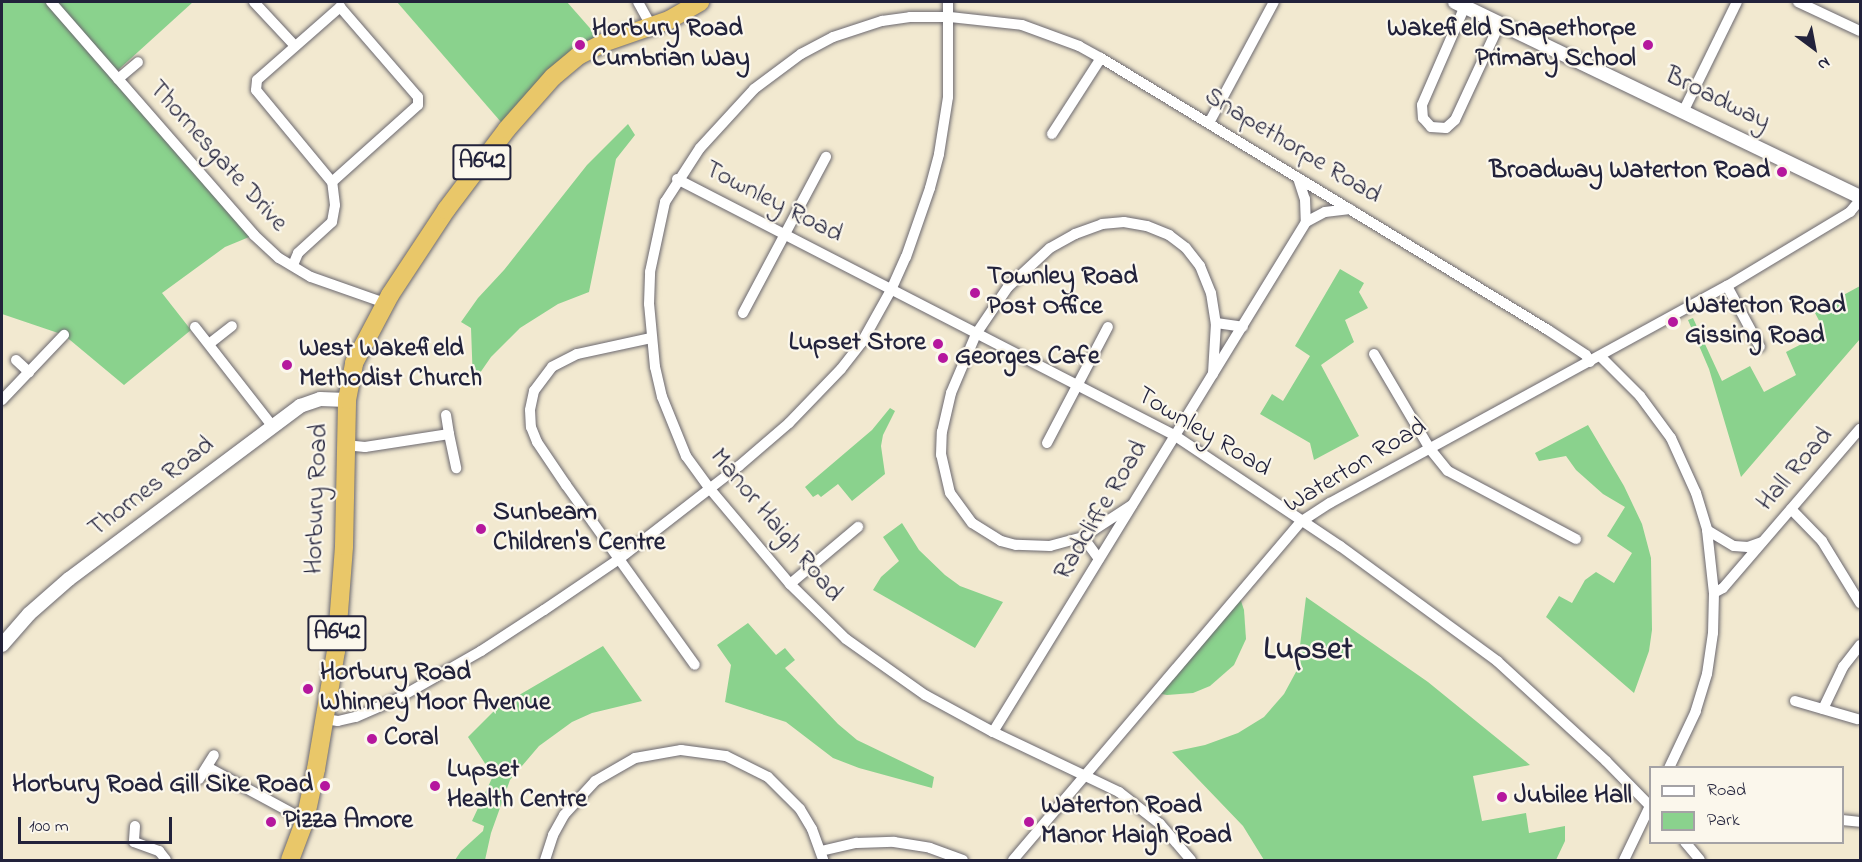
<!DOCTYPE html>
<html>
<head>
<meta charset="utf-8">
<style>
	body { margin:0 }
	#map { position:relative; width:1862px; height:862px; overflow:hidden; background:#f2e9d0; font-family:"Indie Flower",sans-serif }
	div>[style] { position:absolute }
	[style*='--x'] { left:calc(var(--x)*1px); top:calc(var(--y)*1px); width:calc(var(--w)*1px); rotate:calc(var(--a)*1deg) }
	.green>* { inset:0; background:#8ad28d }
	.roads { filter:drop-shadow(0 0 2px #6b686f) drop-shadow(0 0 2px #6b686f) }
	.minor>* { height:10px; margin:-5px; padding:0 5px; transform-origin:5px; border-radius:5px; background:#fff }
	.tertiary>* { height:14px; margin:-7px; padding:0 7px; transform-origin:7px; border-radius:7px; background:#fff }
	.trunk>* { height:18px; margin:-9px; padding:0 9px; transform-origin:9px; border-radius:9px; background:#e9c769 }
	.dots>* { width:16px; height:16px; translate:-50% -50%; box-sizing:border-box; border:3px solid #fbf7ec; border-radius:50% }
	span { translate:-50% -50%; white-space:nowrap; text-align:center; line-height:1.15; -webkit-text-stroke:4.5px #fbf7ec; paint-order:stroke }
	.shield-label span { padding:2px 4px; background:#fbf7ec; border:2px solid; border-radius:4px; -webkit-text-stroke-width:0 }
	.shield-label { font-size:24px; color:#22223b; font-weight:700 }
	.poi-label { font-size:26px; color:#22223b; font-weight:700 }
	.left { translate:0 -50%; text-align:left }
	.right { translate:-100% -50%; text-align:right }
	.street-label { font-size:26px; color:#22223b }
	.district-label { font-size:32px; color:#22223b; font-weight:700 }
	.frame { position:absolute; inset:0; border:3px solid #22223b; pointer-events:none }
	.legend { position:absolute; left:1649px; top:766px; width:195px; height:78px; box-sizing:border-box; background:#fbf7ec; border:2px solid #a4a2a5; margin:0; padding:8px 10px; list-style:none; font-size:18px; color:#22223b }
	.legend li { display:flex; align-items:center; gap:12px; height:30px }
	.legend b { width:30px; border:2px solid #a4a2a5 }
	.north { position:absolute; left:1784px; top:18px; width:60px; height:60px; -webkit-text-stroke:4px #fbf7ec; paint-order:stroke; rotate:148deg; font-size:16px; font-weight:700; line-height:24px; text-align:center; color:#22223b }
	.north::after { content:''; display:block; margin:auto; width:21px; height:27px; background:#22223b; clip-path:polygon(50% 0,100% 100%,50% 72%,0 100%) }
	.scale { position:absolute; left:18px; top:817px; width:154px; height:27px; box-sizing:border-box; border:3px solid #22223b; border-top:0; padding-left:8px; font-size:18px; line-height:21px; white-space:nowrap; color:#22223b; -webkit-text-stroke:4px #fbf7ec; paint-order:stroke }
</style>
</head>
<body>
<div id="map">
	<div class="green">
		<i style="clip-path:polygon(2px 2px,193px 2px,117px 71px,254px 235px,225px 247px,162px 293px,191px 330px,124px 385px,64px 335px,2px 314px)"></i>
		<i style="clip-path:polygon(397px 2px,567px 2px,603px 43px,507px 129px)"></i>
		<i style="clip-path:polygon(628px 124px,635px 135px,616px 159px,589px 292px,558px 304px,520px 328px,491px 357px,473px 383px,471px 328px,461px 322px,478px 298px,504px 270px,587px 165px)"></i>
		<i style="clip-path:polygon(1340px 269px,1364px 283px,1359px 292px,1368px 308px,1345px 320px,1354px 342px,1321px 365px,1359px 436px,1314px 460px,1310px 443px,1260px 414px,1272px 394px,1283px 401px,1310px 356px,1295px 346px)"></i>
		<i style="clip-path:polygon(1860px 286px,1860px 339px,1741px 477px,1709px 369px,1688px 320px,1693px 318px,1722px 381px,1750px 366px,1764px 392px,1796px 375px,1786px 352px,1825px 332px,1814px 311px)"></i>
		<i style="clip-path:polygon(890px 408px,895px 411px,883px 435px,881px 446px,885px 474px,852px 501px,838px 484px,821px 497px,818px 494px,813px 497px,805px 487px,872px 430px)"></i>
		<i style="clip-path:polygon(1588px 425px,1624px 486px,1642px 524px,1651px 558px,1652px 630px,1649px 651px,1634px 693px,1546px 617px,1559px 596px,1572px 603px,1585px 580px,1596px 572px,1614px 583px,1632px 553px,1607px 536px,1625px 507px,1603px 494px,1576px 470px,1566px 456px,1539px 461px,1535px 453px)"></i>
		<i style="clip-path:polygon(902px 523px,919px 550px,945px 575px,960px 586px,1003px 602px,975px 648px,873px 590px,881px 577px,899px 561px,883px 537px)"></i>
		<i style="clip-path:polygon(1239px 595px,1244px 610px,1246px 639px,1234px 665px,1210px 686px,1193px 693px,1167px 695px,1156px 693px)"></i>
		<i style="clip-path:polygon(1306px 597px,1428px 682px,1530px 765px,1473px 776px,1482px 821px,1526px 813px,1529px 833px,1565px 826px,1565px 841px,1556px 860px,1264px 860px,1243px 826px,1172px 752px,1205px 745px,1238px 733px,1264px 717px,1284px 694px,1297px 670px)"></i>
		<i style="clip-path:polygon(748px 623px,776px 655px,785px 648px,795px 660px,785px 668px,838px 724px,857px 740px,934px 777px,932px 788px,859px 768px,833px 758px,786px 722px,725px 702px,731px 665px,717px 645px)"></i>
		<i style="clip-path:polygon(603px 646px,642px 701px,592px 713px,572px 722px,539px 746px,510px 780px,491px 833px,485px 860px,455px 860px,461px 851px,483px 831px,484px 826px,472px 821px,493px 776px,468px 737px,497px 708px)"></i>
	</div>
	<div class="roads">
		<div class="minor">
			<i style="--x:51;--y:2;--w:309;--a:48.9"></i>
			<i style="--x:254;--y:235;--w:34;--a:43"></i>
			<i style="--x:279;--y:258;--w:37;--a:31"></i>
			<i style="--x:311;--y:277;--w:78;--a:19.4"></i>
			<i style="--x:254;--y:2;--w:60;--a:47"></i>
			<i style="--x:638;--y:2;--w:29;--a:61"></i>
			<i style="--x:1798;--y:2;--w:68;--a:25.1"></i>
			<i style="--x:1465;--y:6;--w:108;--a:113.5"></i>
			<i style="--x:1422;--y:105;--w:13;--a:86"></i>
			<i style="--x:1423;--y:118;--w:12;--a:48"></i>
			<i style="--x:1431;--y:127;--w:15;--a:4"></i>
			<i style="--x:1446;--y:128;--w:12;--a:-42"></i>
			<i style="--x:1455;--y:120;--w:107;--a:-65.1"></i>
			<i style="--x:118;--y:79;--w:26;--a:-40"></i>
			<i style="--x:1684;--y:110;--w:120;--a:-63.9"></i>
			<i style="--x:1209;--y:123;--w:137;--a:-61.8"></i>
			<i style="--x:1052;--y:134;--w:90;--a:-57.2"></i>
			<i style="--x:1298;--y:178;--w:22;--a:72"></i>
			<i style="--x:1305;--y:199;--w:23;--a:88"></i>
			<i style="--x:677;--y:179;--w:559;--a:27.25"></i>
			<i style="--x:1174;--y:435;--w:200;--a:33.8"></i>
			<i style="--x:1340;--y:546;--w:195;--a:36.2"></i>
			<i style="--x:1497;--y:661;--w:148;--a:42.5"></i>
			<i style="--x:1606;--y:761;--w:63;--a:45.6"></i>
			<i style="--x:293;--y:265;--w:13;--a:-67"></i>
			<i style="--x:298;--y:253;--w:46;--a:-42.4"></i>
			<i style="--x:332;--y:222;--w:17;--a:-80"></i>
			<i style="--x:335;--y:205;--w:23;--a:-97"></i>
			<i style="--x:332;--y:182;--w:119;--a:-129.6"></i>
			<i style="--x:256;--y:90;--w:10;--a:-84"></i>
			<i style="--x:257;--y:80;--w:111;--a:-41.3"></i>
			<i style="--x:340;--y:7;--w:119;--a:49.1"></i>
			<i style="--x:418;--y:97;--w:8;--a:90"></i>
			<i style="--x:418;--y:105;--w:115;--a:138.2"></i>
			<i style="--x:1727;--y:286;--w:69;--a:61.6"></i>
			<i style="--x:743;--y:313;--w:177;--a:-62"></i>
			<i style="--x:1216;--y:323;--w:27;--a:8"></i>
			<i style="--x:195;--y:327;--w:127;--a:52"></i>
			<i style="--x:651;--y:338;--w:76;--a:167.8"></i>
			<i style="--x:577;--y:354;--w:28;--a:153"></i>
			<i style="--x:552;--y:367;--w:30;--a:127"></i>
			<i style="--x:534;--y:391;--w:19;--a:102"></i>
			<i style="--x:530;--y:410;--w:17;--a:87"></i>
			<i style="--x:531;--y:427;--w:16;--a:68"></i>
			<i style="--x:537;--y:442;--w:52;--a:56"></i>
			<i style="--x:566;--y:485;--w:221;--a:54.4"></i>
			<i style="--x:209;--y:344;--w:29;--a:-38"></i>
			<i style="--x:1374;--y:354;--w:110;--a:59.5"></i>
			<i style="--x:1430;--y:449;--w:28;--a:51"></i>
			<i style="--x:1448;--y:471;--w:145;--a:28"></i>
			<i style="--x:1600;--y:356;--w:57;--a:45"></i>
			<i style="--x:1640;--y:396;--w:52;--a:53.6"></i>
			<i style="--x:1671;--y:438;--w:60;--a:65.6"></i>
			<i style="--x:1696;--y:493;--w:39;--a:73"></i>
			<i style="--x:1707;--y:530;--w:63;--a:83.7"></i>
			<i style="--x:1714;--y:593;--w:40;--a:91.4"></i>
			<i style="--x:1713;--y:633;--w:41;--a:98.3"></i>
			<i style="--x:1707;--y:674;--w:39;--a:107"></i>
			<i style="--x:1696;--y:711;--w:63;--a:115.3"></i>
			<i style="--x:16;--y:360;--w:18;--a:43"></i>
			<i style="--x:2;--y:400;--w:90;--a:-46.4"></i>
			<i style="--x:446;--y:415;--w:19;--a:81"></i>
			<i style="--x:1047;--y:443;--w:131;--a:-62.3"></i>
			<i style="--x:345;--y:445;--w:20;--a:6"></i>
			<i style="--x:365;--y:447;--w:85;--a:-8.8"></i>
			<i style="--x:449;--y:434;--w:35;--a:78"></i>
			<i style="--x:1132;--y:505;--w:59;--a:146.9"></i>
			<i style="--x:1083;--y:537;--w:34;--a:165"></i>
			<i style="--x:1050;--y:546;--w:34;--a:-178"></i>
			<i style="--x:1016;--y:545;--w:16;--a:-165"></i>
			<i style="--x:1001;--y:541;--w:34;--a:-148"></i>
			<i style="--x:972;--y:523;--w:37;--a:-126"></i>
			<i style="--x:950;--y:493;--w:39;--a:-103"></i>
			<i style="--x:941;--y:455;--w:23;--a:-88"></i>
			<i style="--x:942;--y:432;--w:40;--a:-77"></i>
			<i style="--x:951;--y:393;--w:64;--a:-67"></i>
			<i style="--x:976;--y:334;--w:57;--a:-55.8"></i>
			<i style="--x:1008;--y:287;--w:57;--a:-42.9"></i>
			<i style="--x:1050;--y:248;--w:29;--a:-29"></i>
			<i style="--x:1075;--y:234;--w:29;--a:-20"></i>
			<i style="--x:1102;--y:224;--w:22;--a:-5"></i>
			<i style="--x:1124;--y:222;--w:23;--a:10"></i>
			<i style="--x:1147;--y:226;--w:24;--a:22"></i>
			<i style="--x:1169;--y:235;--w:21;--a:37"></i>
			<i style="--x:1186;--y:248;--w:23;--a:52"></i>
			<i style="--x:1200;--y:266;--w:29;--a:68"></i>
			<i style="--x:1211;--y:293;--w:30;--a:81"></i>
			<i style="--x:1216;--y:323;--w:51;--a:93.4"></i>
			<i style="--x:1791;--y:509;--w:45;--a:45.9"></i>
			<i style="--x:1822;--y:541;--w:73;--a:58.5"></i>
			<i style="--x:1707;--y:530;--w:31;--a:31"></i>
			<i style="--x:1734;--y:546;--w:14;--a:4"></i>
			<i style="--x:1748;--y:547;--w:15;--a:-20"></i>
			<i style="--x:1083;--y:537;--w:27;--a:54"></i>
			<i style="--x:790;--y:584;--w:89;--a:-40"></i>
			<i style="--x:1714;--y:593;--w:10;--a:-29"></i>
			<i style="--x:1723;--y:588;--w:210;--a:-49.3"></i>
			<i style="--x:1795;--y:701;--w:65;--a:16.2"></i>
			<i style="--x:1823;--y:709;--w:47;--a:-64.5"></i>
			<i style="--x:1843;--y:667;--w:28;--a:-52"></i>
			<i style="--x:325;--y:719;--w:13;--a:9"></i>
			<i style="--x:338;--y:721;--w:18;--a:-13"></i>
			<i style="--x:356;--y:717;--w:45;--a:-23.7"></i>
			<i style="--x:397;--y:699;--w:97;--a:-29.7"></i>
			<i style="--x:481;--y:651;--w:75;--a:-33.1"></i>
			<i style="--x:544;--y:610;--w:91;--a:-34.2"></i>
			<i style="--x:619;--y:559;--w:152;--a:-37.8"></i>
			<i style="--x:739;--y:466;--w:66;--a:-40.7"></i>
			<i style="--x:789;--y:423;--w:75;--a:-46.1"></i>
			<i style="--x:841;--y:369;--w:34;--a:-52"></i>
			<i style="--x:862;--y:342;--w:60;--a:-60.9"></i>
			<i style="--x:891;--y:290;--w:36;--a:-66"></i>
			<i style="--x:906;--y:257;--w:73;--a:-70.8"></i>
			<i style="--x:930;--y:188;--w:35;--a:-75"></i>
			<i style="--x:939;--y:154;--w:58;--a:-81"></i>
			<i style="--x:948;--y:97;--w:95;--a:-90"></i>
			<i style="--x:993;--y:732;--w:598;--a:-58.46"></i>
			<i style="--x:1306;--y:222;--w:21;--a:-28"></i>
			<i style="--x:1325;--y:212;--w:25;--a:-7"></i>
			<i style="--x:207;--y:767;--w:111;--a:28.4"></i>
			<i style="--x:199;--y:779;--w:28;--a:-58"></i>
			<i style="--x:1842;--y:820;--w:18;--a:6"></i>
			<i style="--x:135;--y:826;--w:16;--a:94"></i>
			<i style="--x:134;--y:842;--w:27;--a:20"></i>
			<i style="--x:159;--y:851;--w:11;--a:52"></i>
			<i style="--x:1685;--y:842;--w:23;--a:50"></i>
			<i style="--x:821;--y:851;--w:37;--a:-13"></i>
			<i style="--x:857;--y:843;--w:37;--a:-2"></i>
			<i style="--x:894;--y:842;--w:36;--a:9"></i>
			<i style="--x:930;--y:848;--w:35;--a:20"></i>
			<i style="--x:545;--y:860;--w:26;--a:-72"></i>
			<i style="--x:553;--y:835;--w:23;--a:-61"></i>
			<i style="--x:564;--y:815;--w:46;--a:-47.6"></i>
			<i style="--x:595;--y:781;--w:46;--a:-29.9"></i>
			<i style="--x:635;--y:758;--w:47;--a:-9.9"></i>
			<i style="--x:681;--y:750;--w:45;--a:7.6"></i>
			<i style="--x:726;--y:756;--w:47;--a:26.6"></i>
			<i style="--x:768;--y:777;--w:45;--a:45"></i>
			<i style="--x:800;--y:809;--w:23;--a:59"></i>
			<i style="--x:812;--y:829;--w:33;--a:70"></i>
			<i style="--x:1013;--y:860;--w:445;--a:-49.6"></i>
			<i style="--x:1302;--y:521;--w:33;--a:-33"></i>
			<i style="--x:1330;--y:503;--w:452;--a:-28.7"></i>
			<i style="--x:1727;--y:286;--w:144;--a:-31"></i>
			<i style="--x:1850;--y:212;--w:16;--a:-50"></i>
			<i style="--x:1191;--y:860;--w:48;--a:-130.7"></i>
			<i style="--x:1160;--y:824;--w:52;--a:-142"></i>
			<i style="--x:1119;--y:792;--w:140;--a:-154.5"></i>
			<i style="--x:993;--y:732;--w:77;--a:-151.4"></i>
			<i style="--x:925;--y:695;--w:97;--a:-144.7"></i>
			<i style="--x:846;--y:639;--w:78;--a:-135.5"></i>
			<i style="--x:790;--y:584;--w:124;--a:-130.1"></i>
			<i style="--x:710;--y:489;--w:41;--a:-126"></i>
			<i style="--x:686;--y:456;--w:64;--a:-112.1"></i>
			<i style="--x:662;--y:397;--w:31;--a:-103"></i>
			<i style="--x:655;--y:367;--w:63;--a:-95.4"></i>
			<i style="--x:649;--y:304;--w:32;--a:-88"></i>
			<i style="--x:650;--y:272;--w:72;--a:-77.9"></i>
			<i style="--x:665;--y:202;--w:64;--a:-57.1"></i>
			<i style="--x:700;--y:148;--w:80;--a:-47.5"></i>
			<i style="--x:754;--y:89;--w:59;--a:-36.7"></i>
			<i style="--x:801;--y:54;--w:36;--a:-28"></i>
			<i style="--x:833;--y:37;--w:52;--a:-18.1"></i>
			<i style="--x:882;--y:21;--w:28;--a:-8"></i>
			<i style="--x:910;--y:17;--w:40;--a:0"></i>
			<i style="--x:950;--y:17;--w:72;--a:6.3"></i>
			<i style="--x:1022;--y:25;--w:61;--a:20.2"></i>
			<i style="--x:1079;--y:46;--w:25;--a:29"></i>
			<i style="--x:1101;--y:58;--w:523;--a:31.32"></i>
			<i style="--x:1548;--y:330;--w:45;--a:33.3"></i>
			<i style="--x:1586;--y:355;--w:8;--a:60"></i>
			<i style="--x:1624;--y:860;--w:60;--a:-64.3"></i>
		</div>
		<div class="tertiary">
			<i style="--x:1455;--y:2;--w:449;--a:25.7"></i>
			<i style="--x:2;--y:645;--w:41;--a:-48.9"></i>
			<i style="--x:29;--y:614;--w:53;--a:-41.2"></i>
			<i style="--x:69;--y:579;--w:289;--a:-36.8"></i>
			<i style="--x:300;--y:406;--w:21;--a:-19"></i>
			<i style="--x:320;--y:399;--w:27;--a:2"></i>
		</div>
		<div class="trunk">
			<i style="--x:290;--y:860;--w:43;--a:-69.4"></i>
			<i style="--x:305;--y:820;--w:52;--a:-77.8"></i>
			<i style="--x:316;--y:769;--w:120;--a:-80.4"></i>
			<i style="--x:336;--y:651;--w:105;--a:-85.6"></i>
			<i style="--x:344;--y:546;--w:146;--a:-88.8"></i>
			<i style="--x:347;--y:400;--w:38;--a:-79"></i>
			<i style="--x:354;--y:363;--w:77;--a:-62.1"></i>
			<i style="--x:390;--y:295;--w:102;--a:-56.6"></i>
			<i style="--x:446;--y:210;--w:101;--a:-53"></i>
			<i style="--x:507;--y:129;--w:69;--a:-48.5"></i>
			<i style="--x:553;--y:77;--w:33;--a:-40"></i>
			<i style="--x:578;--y:56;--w:28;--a:-27"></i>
			<i style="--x:603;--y:43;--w:70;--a:-19.2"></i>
			<i style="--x:669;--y:20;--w:36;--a:-30"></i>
		</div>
	</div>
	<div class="dots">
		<i style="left:580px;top:45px;background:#b5179e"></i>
		<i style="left:1648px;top:45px;background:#b5179e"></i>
		<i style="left:1782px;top:172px;background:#b5179e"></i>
		<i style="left:975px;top:293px;background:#b5179e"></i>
		<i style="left:1673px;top:322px;background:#b5179e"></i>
		<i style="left:938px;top:344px;background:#b5179e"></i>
		<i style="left:943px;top:358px;background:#b5179e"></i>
		<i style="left:287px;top:365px;background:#b5179e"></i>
		<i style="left:481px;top:529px;background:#b5179e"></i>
		<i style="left:308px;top:689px;background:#b5179e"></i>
		<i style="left:372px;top:739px;background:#b5179e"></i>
		<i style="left:325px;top:786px;background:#b5179e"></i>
		<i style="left:435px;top:786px;background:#b5179e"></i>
		<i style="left:1502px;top:797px;background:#b5179e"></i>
		<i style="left:271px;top:822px;background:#b5179e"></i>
		<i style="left:1029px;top:822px;background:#b5179e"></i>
	</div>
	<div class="shield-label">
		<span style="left:482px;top:162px">A642</span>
		<span style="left:337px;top:633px">A642</span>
	</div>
	<div class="poi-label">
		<span class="left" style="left:592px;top:45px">Horbury Road<br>Cumbrian Way</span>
		<span class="right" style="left:1636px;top:45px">Wakefield Snapethorpe<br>Primary School</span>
		<span class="right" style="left:1770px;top:172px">Broadway Waterton Road</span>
		<span class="left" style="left:987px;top:293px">Townley Road<br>Post Office</span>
		<span class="left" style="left:1685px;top:322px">Waterton Road<br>Gissing Road</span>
		<span class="right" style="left:926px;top:344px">Lupset Store</span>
		<span class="left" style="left:299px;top:365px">West Wakefield<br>Methodist Church</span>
		<span class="left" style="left:955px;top:358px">Georges Cafe</span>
		<span class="left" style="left:493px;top:529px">Sunbeam<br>Children's Centre</span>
		<span class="left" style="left:320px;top:689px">Horbury Road<br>Whinney Moor Avenue</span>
		<span class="left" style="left:384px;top:739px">Coral</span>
		<span class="left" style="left:447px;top:786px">Lupset<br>Health Centre</span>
		<span class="right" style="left:313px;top:786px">Horbury Road Gill Sike Road</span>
		<span class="left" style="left:1514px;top:797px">Jubilee Hall</span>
		<span class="left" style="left:1041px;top:822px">Waterton Road<br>Manor Haigh Road</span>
		<span class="left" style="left:283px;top:822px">Pizza Amore</span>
	</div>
	<div class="street-label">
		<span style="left:1717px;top:100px;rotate:26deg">Broadway</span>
		<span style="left:1292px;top:147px;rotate:31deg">Snapethorpe Road</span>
		<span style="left:217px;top:157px;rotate:48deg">Thornesgate Drive</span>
		<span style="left:773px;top:203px;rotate:27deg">Townley Road</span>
		<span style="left:1203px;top:433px;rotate:31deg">Townley Road</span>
		<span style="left:1356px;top:467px;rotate:-31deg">Waterton Road</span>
		<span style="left:1796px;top:470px;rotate:-49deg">Hall Road</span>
		<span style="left:152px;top:488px;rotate:-37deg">Thornes Road</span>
		<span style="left:318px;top:499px;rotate:-88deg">Horbury Road</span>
		<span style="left:1102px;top:511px;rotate:-59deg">Radcliffe Road</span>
		<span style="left:775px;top:526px;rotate:50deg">Manor Haigh Road</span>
	</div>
	<div class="district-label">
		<span style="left:1308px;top:651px">Lupset</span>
	</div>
	<div class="frame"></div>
	<ul class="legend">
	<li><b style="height:8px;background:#fff"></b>Road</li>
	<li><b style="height:16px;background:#8ad28d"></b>Park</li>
	</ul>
	<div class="north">N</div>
	<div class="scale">100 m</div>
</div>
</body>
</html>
